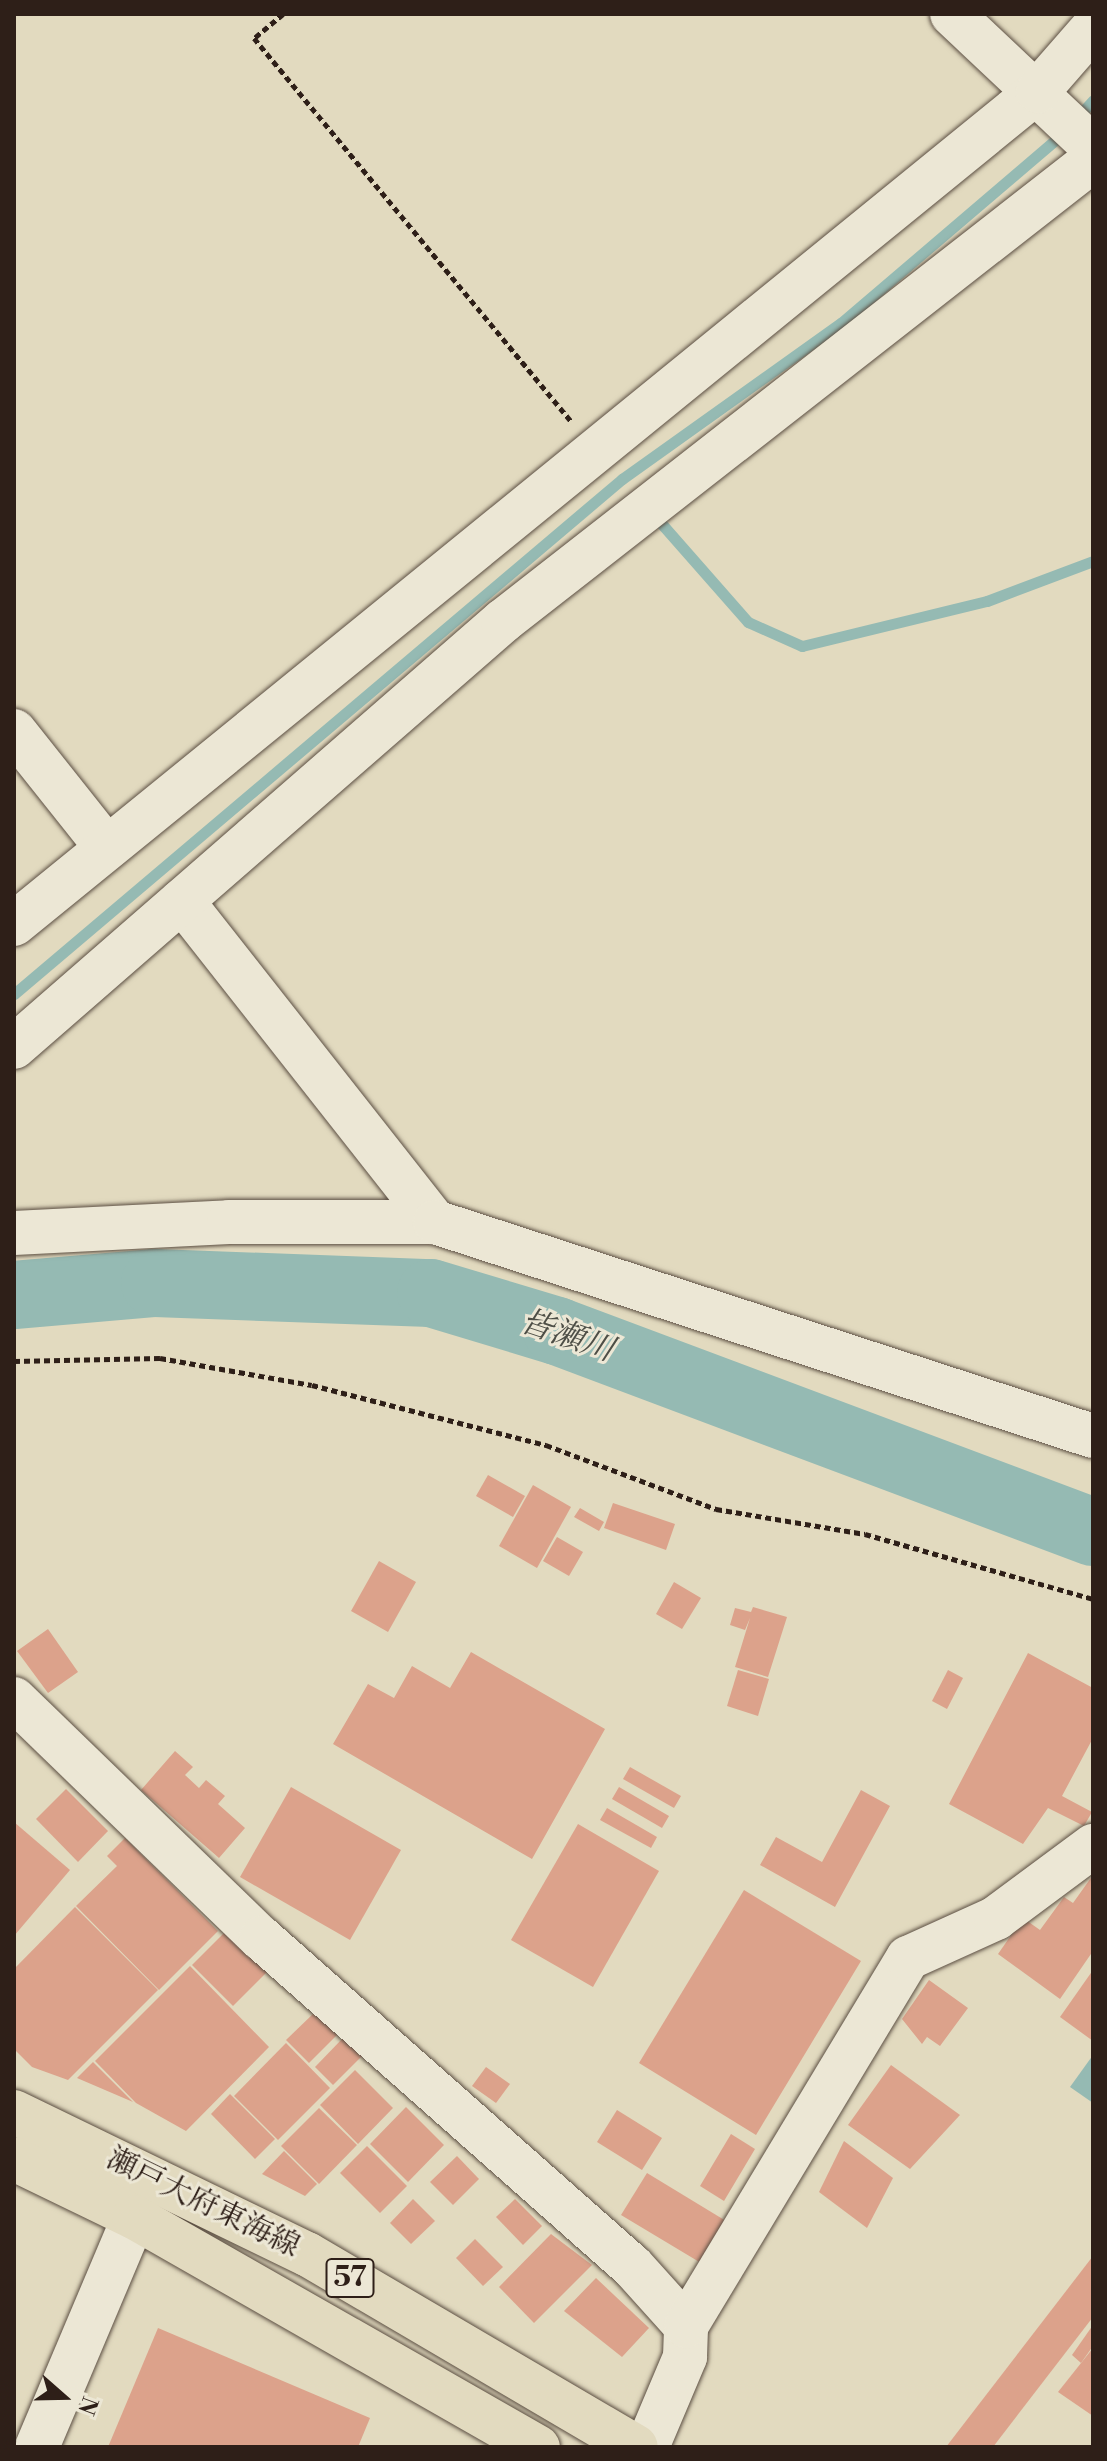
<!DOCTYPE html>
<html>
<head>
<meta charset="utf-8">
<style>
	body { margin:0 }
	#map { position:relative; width:1107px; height:2461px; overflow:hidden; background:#e2dabf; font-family:"Libre Bodoni","Noto Serif JP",serif }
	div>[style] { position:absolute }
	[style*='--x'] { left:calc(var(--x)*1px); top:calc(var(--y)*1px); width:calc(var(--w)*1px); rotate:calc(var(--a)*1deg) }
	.water>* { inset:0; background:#95bab3 }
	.stream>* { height:11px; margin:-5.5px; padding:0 5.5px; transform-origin:5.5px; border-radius:5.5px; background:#95bab3 }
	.river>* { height:68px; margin:-34px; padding:0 34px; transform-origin:34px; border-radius:34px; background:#95bab3 }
	.building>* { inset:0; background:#dca28b }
	.path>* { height:5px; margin-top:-2.5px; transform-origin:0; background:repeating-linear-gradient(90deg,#2e1f18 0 6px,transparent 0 10px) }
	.roads { filter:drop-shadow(0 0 2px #5b4e42) drop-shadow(0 0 2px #5b4e42) }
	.minor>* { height:44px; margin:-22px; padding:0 22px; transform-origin:22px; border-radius:22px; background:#ece7d5 }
	.major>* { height:44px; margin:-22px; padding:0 22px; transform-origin:22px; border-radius:22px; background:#e2dabf }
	span { translate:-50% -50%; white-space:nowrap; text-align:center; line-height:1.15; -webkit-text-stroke:6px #ece7d5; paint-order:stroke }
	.shield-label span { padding:2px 6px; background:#ece7d5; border:2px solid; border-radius:6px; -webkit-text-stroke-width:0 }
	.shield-label { font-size:28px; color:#2e1f18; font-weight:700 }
	.street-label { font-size:30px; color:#2e1f18 }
	.water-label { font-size:32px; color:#4d4e46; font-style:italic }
	.frame { position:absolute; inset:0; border:16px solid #2e1f18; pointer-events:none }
	.north { position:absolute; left:24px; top:2357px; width:80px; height:80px; -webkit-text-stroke:6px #ece7d5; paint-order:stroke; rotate:110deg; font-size:22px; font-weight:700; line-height:32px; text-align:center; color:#2e1f18 }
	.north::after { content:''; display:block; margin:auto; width:28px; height:36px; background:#2e1f18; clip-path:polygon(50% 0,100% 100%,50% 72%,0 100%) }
</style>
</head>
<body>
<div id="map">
	<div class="water">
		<i style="clip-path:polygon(1093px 2055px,1093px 2103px,1070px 2087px)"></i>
	</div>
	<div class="stream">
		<i style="--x:1077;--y:118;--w:24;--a:-48"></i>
		<i style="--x:653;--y:514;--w:144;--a:48.7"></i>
		<i style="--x:748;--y:622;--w:59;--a:24"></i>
		<i style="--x:802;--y:646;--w:190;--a:-13.7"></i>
		<i style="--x:987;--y:601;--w:113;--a:-20.7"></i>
		<i style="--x:14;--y:994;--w:797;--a:-40.27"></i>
		<i style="--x:622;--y:479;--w:269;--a:-35.5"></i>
		<i style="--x:841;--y:323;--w:296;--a:-40.5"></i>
	</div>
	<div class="river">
		<i style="--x:14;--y:1295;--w:142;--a:-4.9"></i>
		<i style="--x:155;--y:1283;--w:276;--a:2.1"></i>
		<i style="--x:431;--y:1293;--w:132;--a:16.8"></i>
		<i style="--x:557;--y:1331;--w:572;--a:20.56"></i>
	</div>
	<div class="building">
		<i style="clip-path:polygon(488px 1475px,525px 1496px,513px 1517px,476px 1496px)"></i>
		<i style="clip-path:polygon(533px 1485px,571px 1507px,537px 1568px,499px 1546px)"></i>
		<i style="clip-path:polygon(613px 1503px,675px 1524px,666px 1550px,604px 1528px)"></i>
		<i style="clip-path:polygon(580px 1508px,604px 1522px,599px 1531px,574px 1517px)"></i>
		<i style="clip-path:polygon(557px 1537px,583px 1552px,569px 1576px,543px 1561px)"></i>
		<i style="clip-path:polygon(379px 1561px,416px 1582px,388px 1632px,351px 1611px)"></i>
		<i style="clip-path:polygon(674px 1582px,701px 1598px,682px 1629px,656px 1614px)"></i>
		<i style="clip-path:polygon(753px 1607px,787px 1617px,768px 1677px,735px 1667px,750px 1618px,745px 1630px,730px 1625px,735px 1608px,751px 1612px)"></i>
		<i style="clip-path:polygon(48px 1629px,78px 1672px,48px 1693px,17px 1651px)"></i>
		<i style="clip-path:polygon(471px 1652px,605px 1729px,532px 1859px,333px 1744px,368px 1684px,394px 1698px,412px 1666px,450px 1688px)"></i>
		<i style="clip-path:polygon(1028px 1653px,1093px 1688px,1093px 1738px,1062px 1796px,1092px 1812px,1084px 1826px,1048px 1808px,1023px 1844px,949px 1804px)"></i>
		<i style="clip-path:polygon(738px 1670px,769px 1679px,758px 1716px,727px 1706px)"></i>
		<i style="clip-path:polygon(948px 1670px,963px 1678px,947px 1709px,932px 1701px)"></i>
		<i style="clip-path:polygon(175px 1751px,193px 1767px,185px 1775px,199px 1788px,206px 1780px,225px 1796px,218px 1804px,245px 1828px,219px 1858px,141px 1790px)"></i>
		<i style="clip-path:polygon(630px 1767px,681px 1796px,674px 1808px,623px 1779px)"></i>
		<i style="clip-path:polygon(291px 1787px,401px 1850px,350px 1940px,240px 1877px)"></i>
		<i style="clip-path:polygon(619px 1787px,669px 1816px,662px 1828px,612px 1799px)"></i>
		<i style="clip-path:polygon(66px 1789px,108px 1831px,78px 1862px,36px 1819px)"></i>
		<i style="clip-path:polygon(861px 1790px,890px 1806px,835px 1907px,760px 1865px,776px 1837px,822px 1862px)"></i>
		<i style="clip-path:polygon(607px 1808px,657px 1837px,651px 1848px,600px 1820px)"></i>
		<i style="clip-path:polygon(14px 1822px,70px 1870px,14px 1936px)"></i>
		<i style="clip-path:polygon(578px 1824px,659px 1871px,593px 1987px,511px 1940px)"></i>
		<i style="clip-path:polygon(125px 1838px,218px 1931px,159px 1990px,76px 1906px,117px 1866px,107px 1856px)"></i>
		<i style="clip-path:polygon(1093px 1875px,1093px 1951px,1060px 1999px,998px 1954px,1023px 1918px,1040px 1930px,1064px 1897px,1073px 1903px)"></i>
		<i style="clip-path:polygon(744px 1890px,861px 1961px,756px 2135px,639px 2063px)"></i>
		<i style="clip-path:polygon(75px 1907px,158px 1990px,68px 2080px,32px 2067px,14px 2049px,14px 1969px)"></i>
		<i style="clip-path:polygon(226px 1931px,267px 1972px,233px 2006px,192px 1965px)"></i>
		<i style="clip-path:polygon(190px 1966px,269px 2047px,186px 2131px,136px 2103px,95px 2061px)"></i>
		<i style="clip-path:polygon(1093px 1970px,1093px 2041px,1060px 2017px)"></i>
		<i style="clip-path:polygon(929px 1980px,968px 2008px,940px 2046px,927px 2037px,922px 2044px,902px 2019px)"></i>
		<i style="clip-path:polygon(315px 2012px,337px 2035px,309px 2063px,286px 2040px)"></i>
		<i style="clip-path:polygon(343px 2038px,362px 2056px,333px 2085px,315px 2067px)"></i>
		<i style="clip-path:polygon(286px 2043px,330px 2088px,278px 2140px,234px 2096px)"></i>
		<i style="clip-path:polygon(93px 2062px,133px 2102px,77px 2078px)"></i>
		<i style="clip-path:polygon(891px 2065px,960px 2115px,910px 2169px,848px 2125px)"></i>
		<i style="clip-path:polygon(486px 2067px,510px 2084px,496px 2103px,472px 2086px)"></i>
		<i style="clip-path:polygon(355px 2070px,393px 2108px,358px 2144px,320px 2105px)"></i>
		<i style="clip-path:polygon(230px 2094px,275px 2139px,255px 2159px,211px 2114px)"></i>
		<i style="clip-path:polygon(406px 2107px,444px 2145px,408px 2182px,370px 2144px)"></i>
		<i style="clip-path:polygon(319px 2108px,357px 2145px,319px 2184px,281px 2146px)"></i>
		<i style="clip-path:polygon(617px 2110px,662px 2138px,642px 2170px,597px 2142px)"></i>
		<i style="clip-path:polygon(731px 2134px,755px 2149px,724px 2201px,700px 2186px)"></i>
		<i style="clip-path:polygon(844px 2141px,893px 2178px,867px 2228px,819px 2192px)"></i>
		<i style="clip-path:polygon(367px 2146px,407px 2186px,380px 2213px,340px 2173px)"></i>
		<i style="clip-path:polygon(284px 2151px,317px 2184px,305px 2196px,262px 2174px)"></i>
		<i style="clip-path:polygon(457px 2156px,479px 2179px,453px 2205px,430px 2182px)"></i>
		<i style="clip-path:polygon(647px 2173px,726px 2221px,701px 2263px,621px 2215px)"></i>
		<i style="clip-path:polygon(413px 2199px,435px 2221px,411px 2244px,390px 2223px)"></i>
		<i style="clip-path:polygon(515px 2199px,542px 2226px,523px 2245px,496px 2217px)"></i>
		<i style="clip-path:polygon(551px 2234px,592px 2265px,534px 2323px,499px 2287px)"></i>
		<i style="clip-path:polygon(475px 2239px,503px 2267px,483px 2286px,456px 2258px)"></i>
		<i style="clip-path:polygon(1093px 2256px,1093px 2317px,993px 2447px,946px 2447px)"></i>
		<i style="clip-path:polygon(596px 2278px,649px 2328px,622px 2357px,564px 2311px)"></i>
		<i style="clip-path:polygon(1093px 2325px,1093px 2346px,1081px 2363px,1072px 2355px)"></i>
		<i style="clip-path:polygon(158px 2328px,370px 2418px,358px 2447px,108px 2447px)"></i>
		<i style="clip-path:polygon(1093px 2348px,1093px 2416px,1058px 2392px)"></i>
	</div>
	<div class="path">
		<i style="--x:283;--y:14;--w:38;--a:140"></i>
		<i style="--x:254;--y:38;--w:497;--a:50.4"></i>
		<i style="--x:14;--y:1361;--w:146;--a:-1.2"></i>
		<i style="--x:160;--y:1358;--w:154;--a:10.1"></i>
		<i style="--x:312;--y:1385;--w:242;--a:14.4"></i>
		<i style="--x:546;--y:1445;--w:182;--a:20.6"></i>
		<i style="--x:716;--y:1509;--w:151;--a:9.5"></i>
		<i style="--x:865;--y:1534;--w:237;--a:15.9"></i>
	</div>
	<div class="roads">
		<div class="minor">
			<i style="--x:952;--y:14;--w:194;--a:43.3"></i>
			<i style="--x:14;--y:731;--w:149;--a:51.5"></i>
			<i style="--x:182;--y:901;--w:409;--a:51.8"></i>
			<i style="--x:14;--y:924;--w:1320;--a:-39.13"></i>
			<i style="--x:1038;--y:91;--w:84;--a:-48.9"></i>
			<i style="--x:14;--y:1047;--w:649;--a:-41.06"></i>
			<i style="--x:503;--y:621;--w:749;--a:-38"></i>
			<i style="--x:14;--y:1233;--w:215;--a:-2.9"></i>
			<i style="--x:229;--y:1222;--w:206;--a:0"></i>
			<i style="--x:435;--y:1222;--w:692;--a:18.02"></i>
			<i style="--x:14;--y:1699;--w:344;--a:44.1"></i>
			<i style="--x:261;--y:1938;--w:495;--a:41.5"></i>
			<i style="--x:632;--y:2266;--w:81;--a:48"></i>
			<i style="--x:37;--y:2447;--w:250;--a:-67.1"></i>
			<i style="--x:647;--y:2447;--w:98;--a:-67.1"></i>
			<i style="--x:685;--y:2357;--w:31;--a:-88"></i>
			<i style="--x:686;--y:2326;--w:430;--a:-58.9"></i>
			<i style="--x:908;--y:1958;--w:97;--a:-24.4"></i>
			<i style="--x:996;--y:1918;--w:121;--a:-36.6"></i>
		</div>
		<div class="major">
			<i style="--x:14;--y:2112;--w:326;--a:25.9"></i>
			<i style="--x:307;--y:2254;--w:381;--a:30.4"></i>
			<i style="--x:14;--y:2159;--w:133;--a:25.8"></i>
			<i style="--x:134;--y:2217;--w:465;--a:29.7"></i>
		</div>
	</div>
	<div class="shield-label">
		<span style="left:350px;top:2278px">57</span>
	</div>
	<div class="street-label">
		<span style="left:203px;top:2203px;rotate:26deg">瀬戸大府東海線</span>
	</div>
	<div class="water-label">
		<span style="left:567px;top:1336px;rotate:19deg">皆瀬川</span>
	</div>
	<div class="frame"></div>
	<div class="north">N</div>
</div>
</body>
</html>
